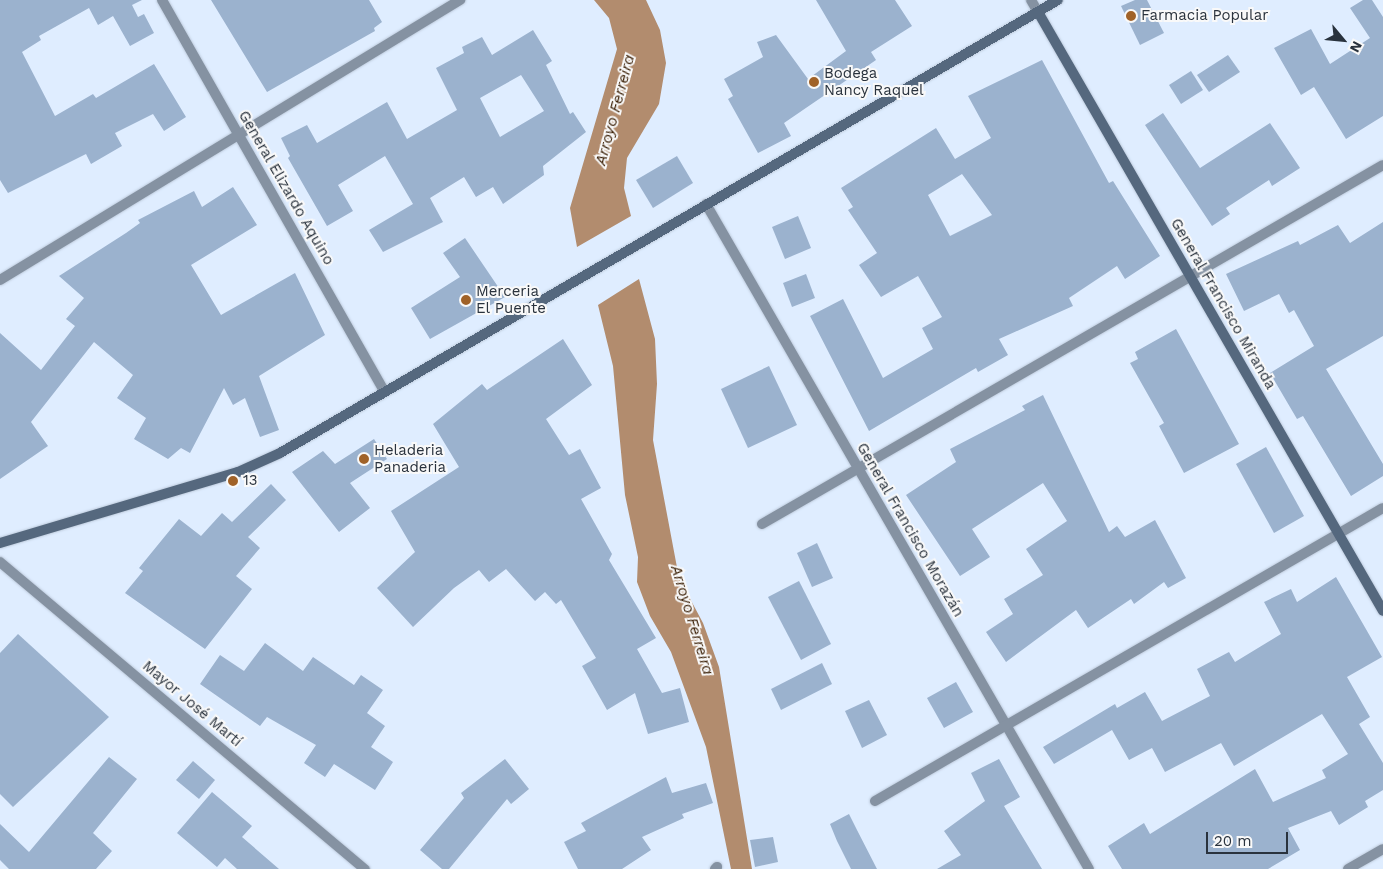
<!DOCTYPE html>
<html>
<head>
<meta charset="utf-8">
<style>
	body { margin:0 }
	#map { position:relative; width:1383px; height:869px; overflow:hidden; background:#dfedff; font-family:"Work Sans",sans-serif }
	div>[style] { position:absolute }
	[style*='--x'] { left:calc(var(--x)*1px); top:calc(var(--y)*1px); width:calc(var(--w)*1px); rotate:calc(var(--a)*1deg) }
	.water>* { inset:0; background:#b28c6e }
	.building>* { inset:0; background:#9bb2ce }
	.roads { filter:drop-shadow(0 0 1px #becbdc) drop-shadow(0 0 1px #becbdc) }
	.street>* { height:10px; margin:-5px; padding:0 5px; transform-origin:5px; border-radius:5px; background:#8592a2 }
	.secondary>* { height:10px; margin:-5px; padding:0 5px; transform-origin:5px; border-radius:5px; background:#55687e }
	.dots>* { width:14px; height:14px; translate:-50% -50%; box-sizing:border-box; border:2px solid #f9f9f9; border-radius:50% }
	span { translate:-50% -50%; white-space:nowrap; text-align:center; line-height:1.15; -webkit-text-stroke:4px #f9f9f9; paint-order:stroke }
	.poi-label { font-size:15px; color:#29323d }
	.left { translate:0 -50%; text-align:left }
	.street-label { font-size:15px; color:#29323d }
	.water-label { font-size:16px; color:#3e230a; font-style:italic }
	.north { position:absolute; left:1318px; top:15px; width:50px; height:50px; -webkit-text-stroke:4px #f9f9f9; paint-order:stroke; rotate:118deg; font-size:14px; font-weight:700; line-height:20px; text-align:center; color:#29323d }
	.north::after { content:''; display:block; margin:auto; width:18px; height:22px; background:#29323d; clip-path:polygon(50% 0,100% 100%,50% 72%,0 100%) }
	.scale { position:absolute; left:1206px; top:832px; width:82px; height:22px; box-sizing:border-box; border:2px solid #29323d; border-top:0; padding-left:6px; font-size:15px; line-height:18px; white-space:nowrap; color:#29323d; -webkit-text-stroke:4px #f9f9f9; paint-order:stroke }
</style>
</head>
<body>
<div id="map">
	<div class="water">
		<i style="clip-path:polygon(594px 0,646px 0,660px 30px,666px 63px,659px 104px,627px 158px,624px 188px,631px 216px,577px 247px,570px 208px,617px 49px,609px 18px)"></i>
		<i style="clip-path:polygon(639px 279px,655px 339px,657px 384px,653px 440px,679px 578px,703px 623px,719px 667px,752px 869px,731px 869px,706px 747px,671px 652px,650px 616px,637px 582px,638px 557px,625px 495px,613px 366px,598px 305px)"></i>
	</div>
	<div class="building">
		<i style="clip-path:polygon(0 0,142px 0,132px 5px,138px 17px,144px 14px,154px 33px,130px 46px,113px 16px,98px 25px,89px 8px,39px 36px,41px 40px,22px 52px,55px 116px,93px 94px,96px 98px,154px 64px,186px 117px,164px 131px,153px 114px,115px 133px,122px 146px,91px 164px,86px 154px,8px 193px,0 180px)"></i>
		<i style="clip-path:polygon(211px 0,369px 0,382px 22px,374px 28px,375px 31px,267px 92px)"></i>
		<i style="clip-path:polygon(816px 0,895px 0,912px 26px,871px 52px,876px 60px,784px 123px,791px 136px,758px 153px,728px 99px,733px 96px,724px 79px,763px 57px,757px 42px,776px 35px,808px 79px,846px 51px)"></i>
		<i style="clip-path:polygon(1135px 0,1147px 0,1164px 33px,1140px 45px,1121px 6px)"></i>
		<i style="clip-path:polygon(1363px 0,1372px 0,1383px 17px,1383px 116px,1346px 139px,1314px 87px,1301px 95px,1274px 48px,1311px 29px,1330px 64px,1370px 38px,1350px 8px)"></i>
		<i style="clip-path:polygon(evenodd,533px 30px,552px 61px,546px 65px,570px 114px,573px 112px,586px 132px,543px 166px,544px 175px,503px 204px,493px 187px,476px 197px,464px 177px,430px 198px,443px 222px,383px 252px,369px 230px,413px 204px,385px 156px,338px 185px,353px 211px,327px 226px,288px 158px,290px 156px,281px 138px,307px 125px,317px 143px,387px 102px,407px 139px,457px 110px,436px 68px,464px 53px,462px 47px,482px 37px,492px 55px,533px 30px,521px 75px,544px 111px,500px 137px,480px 98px,521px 75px)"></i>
		<i style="clip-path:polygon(1228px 55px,1240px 72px,1209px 92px,1197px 75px)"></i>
		<i style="clip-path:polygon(evenodd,1042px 60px,1109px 183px,1113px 181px,1160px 256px,1125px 279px,1117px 266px,1069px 298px,1073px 306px,999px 339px,1008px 355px,978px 372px,976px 368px,869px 431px,810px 316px,843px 299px,883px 378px,933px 349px,922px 328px,942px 317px,918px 276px,881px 297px,859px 265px,877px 253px,848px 210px,853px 207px,841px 188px,936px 128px,955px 159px,991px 138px,968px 96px,1042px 60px,962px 174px,992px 215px,950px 236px,928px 195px,962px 174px)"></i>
		<i style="clip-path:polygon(1191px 71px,1203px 90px,1181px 104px,1169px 85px)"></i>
		<i style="clip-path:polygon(1163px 113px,1200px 168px,1270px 123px,1300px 168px,1272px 186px,1269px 180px,1226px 208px,1230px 214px,1212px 226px,1145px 125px)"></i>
		<i style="clip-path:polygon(677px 156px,693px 183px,653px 208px,636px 180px)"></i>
		<i style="clip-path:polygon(233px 187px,257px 225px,191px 265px,221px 315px,295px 273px,325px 335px,259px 376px,279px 430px,260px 437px,245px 398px,233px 405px,224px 388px,190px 453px,181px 448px,168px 459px,134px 439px,146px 418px,117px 398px,133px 375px,94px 342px,31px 422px,48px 446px,0 479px,0 333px,41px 370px,75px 326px,66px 319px,84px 298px,59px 276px,126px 233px,140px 223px,138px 220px,194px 191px,202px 207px)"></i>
		<i style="clip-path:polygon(798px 216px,811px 248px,785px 259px,772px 227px)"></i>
		<i style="clip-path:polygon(1383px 222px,1383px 336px,1326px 369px,1383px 464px,1383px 476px,1351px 496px,1303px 416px,1297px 419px,1270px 373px,1314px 346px,1294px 310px,1289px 313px,1279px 294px,1244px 311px,1226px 274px,1298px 241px,1300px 245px,1338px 225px,1350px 243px)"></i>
		<i style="clip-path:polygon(465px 238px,505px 297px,430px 339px,411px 308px,460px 277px,443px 253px)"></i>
		<i style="clip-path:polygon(806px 274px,815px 298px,792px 307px,783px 283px)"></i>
		<i style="clip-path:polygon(1176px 329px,1239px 444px,1184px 473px,1159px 426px,1164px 423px,1130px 363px,1138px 359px,1135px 352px)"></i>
		<i style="clip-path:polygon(563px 339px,592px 385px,546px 419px,569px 455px,580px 449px,601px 488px,581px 499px,612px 554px,609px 560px,656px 638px,637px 649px,662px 693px,680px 688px,689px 722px,648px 734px,635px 693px,607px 710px,582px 666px,596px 658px,561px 600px,556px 604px,545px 592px,535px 601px,506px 569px,489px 582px,479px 570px,454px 588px,413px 627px,377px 588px,415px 552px,391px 511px,459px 467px,433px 424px,482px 384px,487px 390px)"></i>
		<i style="clip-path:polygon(769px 366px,797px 425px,748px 448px,721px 389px)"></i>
		<i style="clip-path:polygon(1043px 395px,1109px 532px,1117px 526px,1125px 537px,1155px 520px,1186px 578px,1168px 588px,1164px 582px,1134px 604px,1131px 599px,1088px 628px,1076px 610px,1006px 662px,986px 632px,1013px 614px,1004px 599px,1043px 575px,1026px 549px,1067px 521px,1043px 483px,972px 529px,990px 557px,960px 576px,906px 495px,956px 462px,950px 449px,1025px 410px,1022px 406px)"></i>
		<i style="clip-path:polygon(374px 439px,387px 459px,350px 483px,370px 508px,339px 532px,292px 472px,323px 451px,335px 464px)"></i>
		<i style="clip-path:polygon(1266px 447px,1304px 516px,1274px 533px,1236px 464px)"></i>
		<i style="clip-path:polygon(271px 484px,286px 500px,248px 537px,260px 548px,236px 576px,252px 589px,205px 649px,125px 593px,143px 571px,139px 568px,179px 519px,201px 536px,222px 513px,232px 522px)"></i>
		<i style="clip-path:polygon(817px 543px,833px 578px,812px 587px,797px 553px)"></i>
		<i style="clip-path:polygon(1336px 577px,1382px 657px,1347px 677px,1370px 717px,1359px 724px,1383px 763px,1383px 790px,1365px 801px,1368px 807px,1339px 825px,1331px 811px,1288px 828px,1300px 850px,1268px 869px,1122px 869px,1108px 846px,1144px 823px,1150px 834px,1255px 769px,1273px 802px,1326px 778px,1322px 770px,1348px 754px,1322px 714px,1234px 766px,1221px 743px,1165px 772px,1152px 748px,1129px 760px,1112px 730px,1054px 764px,1043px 747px,1115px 704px,1117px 708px,1145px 692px,1162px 721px,1210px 696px,1197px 669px,1229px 652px,1235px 662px,1281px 634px,1264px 602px,1291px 589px,1297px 602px)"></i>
		<i style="clip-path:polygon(799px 581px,831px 644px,801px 660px,768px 597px)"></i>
		<i style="clip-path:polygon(18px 634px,109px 717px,13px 807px,0 794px,0 653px)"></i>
		<i style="clip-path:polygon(265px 643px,303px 671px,313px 657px,354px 685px,361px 675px,383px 690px,367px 713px,385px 726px,371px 747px,393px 762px,375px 790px,334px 764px,325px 777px,304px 763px,316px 745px,267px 717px,260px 726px,200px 684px,220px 655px,244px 671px)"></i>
		<i style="clip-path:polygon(822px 663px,832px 684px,781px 710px,771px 689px)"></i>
		<i style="clip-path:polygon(956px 682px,973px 712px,944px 728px,927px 698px)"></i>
		<i style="clip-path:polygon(869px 700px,887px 735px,862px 748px,845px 711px)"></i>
		<i style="clip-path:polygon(109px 757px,137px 779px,93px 833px,112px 851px,96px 869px,9px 869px,0 860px,0 824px,29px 852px)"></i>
		<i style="clip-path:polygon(505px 759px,529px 789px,511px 804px,507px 799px,449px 869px,442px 869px,420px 850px,464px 798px,461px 793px)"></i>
		<i style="clip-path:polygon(999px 759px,1020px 797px,1004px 806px,1042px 869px,937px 869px,961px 855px,944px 831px,985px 801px,971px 773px)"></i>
		<i style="clip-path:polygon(193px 761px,215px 780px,199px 799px,176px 780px)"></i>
		<i style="clip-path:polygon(666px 777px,672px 793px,706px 783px,713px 803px,682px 814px,684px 818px,642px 837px,651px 850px,622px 869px,578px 869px,564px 842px,586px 831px,581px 823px)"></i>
		<i style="clip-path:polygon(212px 792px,252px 826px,242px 837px,279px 869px,237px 869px,225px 858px,217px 867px,177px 833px)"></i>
		<i style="clip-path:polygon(849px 814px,857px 830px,877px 869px,851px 869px,837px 841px,830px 824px)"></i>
		<i style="clip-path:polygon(773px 837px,778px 862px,755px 867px,750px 840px)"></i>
	</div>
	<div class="roads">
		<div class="street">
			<i style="--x:162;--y:0;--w:450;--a:60.4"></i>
			<i style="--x:1031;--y:0;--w:14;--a:60"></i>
			<i style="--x:706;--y:204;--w:767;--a:60.06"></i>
			<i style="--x:0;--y:280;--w:539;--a:-31.33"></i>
			<i style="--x:762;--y:524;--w:717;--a:-30.03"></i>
			<i style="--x:0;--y:562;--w:477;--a:40.1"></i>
			<i style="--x:875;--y:801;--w:586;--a:-29.98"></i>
			<i style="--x:715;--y:869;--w:3;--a:-45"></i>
			<i style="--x:1348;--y:869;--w:40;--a:-29.7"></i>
		</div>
		<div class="secondary">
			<i style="--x:1038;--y:12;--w:691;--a:60.06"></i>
			<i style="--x:0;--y:543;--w:248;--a:-16.6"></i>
			<i style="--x:238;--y:472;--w:46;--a:-24.3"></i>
			<i style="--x:280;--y:453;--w:900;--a:-30.21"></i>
		</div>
	</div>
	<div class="dots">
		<i style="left:1131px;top:16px;background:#a06228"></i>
		<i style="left:814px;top:82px;background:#a06228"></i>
		<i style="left:466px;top:300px;background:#a06228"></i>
		<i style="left:364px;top:459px;background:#a06228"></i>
		<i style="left:233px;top:481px;background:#a06228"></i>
	</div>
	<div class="poi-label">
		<span class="left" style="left:1141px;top:16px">Farmacia Popular</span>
		<span class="left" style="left:824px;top:82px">Bodega<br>Nancy Raquel</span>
		<span class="left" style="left:476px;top:300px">Merceria<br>El Puente</span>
		<span class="left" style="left:374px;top:459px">Heladeria<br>Panaderia</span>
		<span class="left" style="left:243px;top:481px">13</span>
	</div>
	<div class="street-label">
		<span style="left:286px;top:188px;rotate:60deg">General Elizardo Aquino</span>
		<span style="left:1223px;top:304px;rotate:60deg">General Francisco Miranda</span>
		<span style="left:910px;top:530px;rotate:60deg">General Francisco Morazán</span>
		<span style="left:192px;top:704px;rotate:40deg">Mayor José Martí</span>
	</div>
	<div class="water-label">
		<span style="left:615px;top:110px;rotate:-75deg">Arroyo Ferreira</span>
		<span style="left:692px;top:620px;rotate:73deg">Arroyo Ferreira</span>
	</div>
	<div class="north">N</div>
	<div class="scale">20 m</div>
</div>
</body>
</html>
